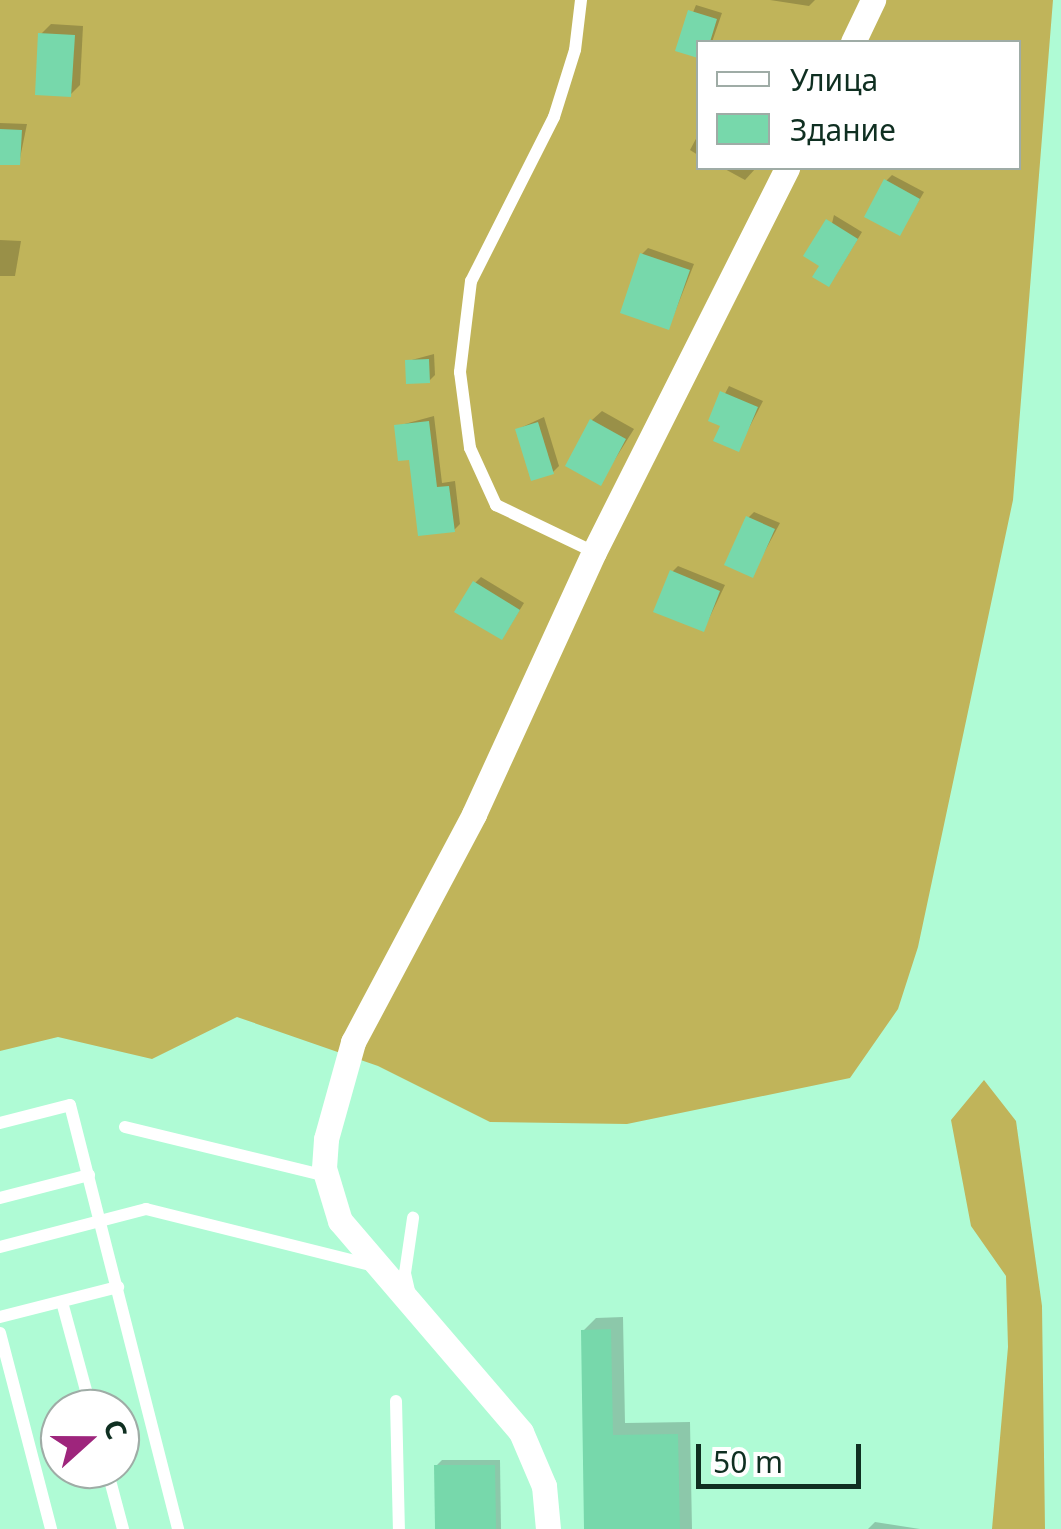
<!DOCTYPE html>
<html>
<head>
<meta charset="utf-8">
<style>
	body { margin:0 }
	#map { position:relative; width:1061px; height:1529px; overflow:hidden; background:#affbd5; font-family:"Noto Sans",sans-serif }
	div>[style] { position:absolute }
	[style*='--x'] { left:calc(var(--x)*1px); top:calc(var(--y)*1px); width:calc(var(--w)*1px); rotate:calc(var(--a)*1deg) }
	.forest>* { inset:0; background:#c0b45a }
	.shadow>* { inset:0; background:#0003 }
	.building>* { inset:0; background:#77d8ab }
	.service>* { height:12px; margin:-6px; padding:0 6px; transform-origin:6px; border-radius:6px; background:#fff }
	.minor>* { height:25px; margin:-12.5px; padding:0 12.5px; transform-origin:12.5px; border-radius:12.5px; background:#fff }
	span { translate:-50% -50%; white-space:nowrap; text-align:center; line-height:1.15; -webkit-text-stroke:9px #fff; paint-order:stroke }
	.legend { position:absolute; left:696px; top:40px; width:325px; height:130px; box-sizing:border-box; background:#fff; border:2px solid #9faca6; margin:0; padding:12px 18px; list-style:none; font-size:30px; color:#0f2f21 }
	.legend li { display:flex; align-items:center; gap:20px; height:50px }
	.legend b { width:50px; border:2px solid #9faca6 }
	.north { position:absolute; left:40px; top:1389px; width:100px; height:100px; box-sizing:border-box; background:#fff; border:2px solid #9faca6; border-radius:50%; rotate:69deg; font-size:28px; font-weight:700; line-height:40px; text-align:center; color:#0f2f21 }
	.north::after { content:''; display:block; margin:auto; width:35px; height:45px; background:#9e257c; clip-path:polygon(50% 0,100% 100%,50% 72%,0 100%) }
	.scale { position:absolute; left:696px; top:1444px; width:165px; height:45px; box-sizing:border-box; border:5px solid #0f2f21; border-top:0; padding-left:12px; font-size:30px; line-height:35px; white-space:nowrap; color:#0f2f21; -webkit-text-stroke:8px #fff; paint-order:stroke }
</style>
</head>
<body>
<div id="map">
	<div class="forest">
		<i style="clip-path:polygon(evenodd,0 0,1053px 0,1013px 500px,918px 947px,898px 1009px,850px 1078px,627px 1124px,490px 1122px,378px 1066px,237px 1017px,152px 1059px,58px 1037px,0 1051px,0 0,698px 42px,1018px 42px,1018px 168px,698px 168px,698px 42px)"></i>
		<i style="clip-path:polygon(984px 1080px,1016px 1121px,1042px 1306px,1045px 1529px,992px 1529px,1008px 1347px,1006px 1276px,971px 1226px,951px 1120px)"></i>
	</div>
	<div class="shadow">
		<i style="clip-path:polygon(770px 0,815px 0,809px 6px)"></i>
		<i style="clip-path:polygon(696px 5px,722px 13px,712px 42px,698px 42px,698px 55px,678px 49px)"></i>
		<i style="clip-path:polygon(51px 24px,83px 26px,80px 85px,70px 95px,41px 34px)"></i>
		<i style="clip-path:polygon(0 123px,27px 124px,19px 163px,0 162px)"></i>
		<i style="clip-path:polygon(698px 135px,698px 155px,690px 150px)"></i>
		<i style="clip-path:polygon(723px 168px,756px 168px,745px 180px)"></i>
		<i style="clip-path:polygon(892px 175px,924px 192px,900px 233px,886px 181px)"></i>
		<i style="clip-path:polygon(834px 215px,862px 232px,834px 278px,822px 265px)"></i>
		<i style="clip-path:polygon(0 240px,21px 241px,15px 276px,0 276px)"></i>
		<i style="clip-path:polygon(648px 248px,694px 264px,669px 327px,642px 254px)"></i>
		<i style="clip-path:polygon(434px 354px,435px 375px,429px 381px,408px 361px)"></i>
		<i style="clip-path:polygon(729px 386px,763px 401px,738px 449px,723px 425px,711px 420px)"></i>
		<i style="clip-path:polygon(602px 411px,634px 429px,600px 483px,592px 420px)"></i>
		<i style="clip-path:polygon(434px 416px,442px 483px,455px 481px,460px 524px,454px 530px,397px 426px)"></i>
		<i style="clip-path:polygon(544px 417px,559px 466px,553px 472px,518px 429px)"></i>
		<i style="clip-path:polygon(754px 512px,780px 523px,752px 575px,748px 518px)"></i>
		<i style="clip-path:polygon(678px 566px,725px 585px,704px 629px,672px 572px)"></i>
		<i style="clip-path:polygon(481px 577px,524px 603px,507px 631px,475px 583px)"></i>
		<i style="clip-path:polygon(623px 1317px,625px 1423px,690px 1422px,692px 1529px,586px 1529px,583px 1331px,596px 1318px)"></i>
		<i style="clip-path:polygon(442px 1460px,500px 1460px,501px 1529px,437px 1529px,436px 1466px)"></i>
		<i style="clip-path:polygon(875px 1522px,920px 1529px,868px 1529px)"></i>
	</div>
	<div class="building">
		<i style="clip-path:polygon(688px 10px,717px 19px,710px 42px,698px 42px,698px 58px,675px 51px)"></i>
		<i style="clip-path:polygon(38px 33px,75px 35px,71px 97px,35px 95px)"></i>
		<i style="clip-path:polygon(0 129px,22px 130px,20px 165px,0 165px)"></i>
		<i style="clip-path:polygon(884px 179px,920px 199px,900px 236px,864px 217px)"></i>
		<i style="clip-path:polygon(826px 219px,858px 239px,829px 287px,812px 277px,819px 266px,803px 256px)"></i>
		<i style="clip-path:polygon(640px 253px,690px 270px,669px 330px,620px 313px)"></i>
		<i style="clip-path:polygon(429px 359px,430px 383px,406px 384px,405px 360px)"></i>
		<i style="clip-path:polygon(720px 391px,758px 407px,739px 452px,713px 441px,720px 426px,708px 421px)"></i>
		<i style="clip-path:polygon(590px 419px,626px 439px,601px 486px,565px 466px)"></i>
		<i style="clip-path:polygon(429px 421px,437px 487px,449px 486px,455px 532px,418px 536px,409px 460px,398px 461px,394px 425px)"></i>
		<i style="clip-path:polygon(538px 422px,554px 474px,531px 481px,515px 429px)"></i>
		<i style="clip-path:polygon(746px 516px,775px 529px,753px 578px,724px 565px)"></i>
		<i style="clip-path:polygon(670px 570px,720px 591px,704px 632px,653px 612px)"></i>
		<i style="clip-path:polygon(473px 581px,520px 610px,502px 640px,454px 612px)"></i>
		<i style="clip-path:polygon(611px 1329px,613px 1435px,678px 1434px,680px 1529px,584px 1529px,581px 1330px)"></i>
		<i style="clip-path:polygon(434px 1465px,495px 1465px,496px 1529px,435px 1529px)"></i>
	</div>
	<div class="service">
		<i style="--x:581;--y:0;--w:50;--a:96.8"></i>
		<i style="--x:575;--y:50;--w:70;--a:107.4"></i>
		<i style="--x:554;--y:117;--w:184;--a:116.8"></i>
		<i style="--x:471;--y:281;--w:92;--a:96.9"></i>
		<i style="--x:460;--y:372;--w:77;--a:82.5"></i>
		<i style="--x:470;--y:448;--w:63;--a:65.5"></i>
		<i style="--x:496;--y:505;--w:109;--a:25.6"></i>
		<i style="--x:0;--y:1123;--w:72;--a:-14.4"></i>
		<i style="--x:70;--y:1105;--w:438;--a:75.7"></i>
		<i style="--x:125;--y:1127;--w:207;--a:13.7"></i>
		<i style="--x:0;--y:1198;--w:92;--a:-14.5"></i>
		<i style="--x:0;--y:1247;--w:151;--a:-14.6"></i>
		<i style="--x:146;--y:1209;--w:235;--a:14"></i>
		<i style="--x:410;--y:1295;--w:23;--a:-103"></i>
		<i style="--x:405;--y:1273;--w:56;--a:-81.7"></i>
		<i style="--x:62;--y:1302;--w:111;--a:74.8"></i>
		<i style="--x:0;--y:1317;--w:122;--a:-14.3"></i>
		<i style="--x:0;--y:1333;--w:203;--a:75.4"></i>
		<i style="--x:396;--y:1401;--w:128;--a:88.7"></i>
		<i style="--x:107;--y:1469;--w:62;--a:75.1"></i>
	</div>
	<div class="minor">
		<i style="--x:853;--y:42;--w:47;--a:-64.5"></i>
		<i style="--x:548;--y:1529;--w:43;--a:-95.3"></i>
		<i style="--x:544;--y:1486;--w:59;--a:-113.1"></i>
		<i style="--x:521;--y:1432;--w:278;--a:-130.6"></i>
		<i style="--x:340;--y:1221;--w:55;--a:-106.8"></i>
		<i style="--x:324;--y:1168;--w:29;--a:-86"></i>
		<i style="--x:326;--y:1139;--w:101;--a:-74.4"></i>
		<i style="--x:353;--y:1042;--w:258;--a:-62"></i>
		<i style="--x:474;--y:814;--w:288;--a:-65.4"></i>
		<i style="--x:594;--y:552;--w:430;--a:-63.3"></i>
	</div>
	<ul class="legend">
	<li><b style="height:12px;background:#fff"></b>Улица</li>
	<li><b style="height:28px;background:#77d8ab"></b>Здание</li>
	</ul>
	<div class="north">С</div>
	<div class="scale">50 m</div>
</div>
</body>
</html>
